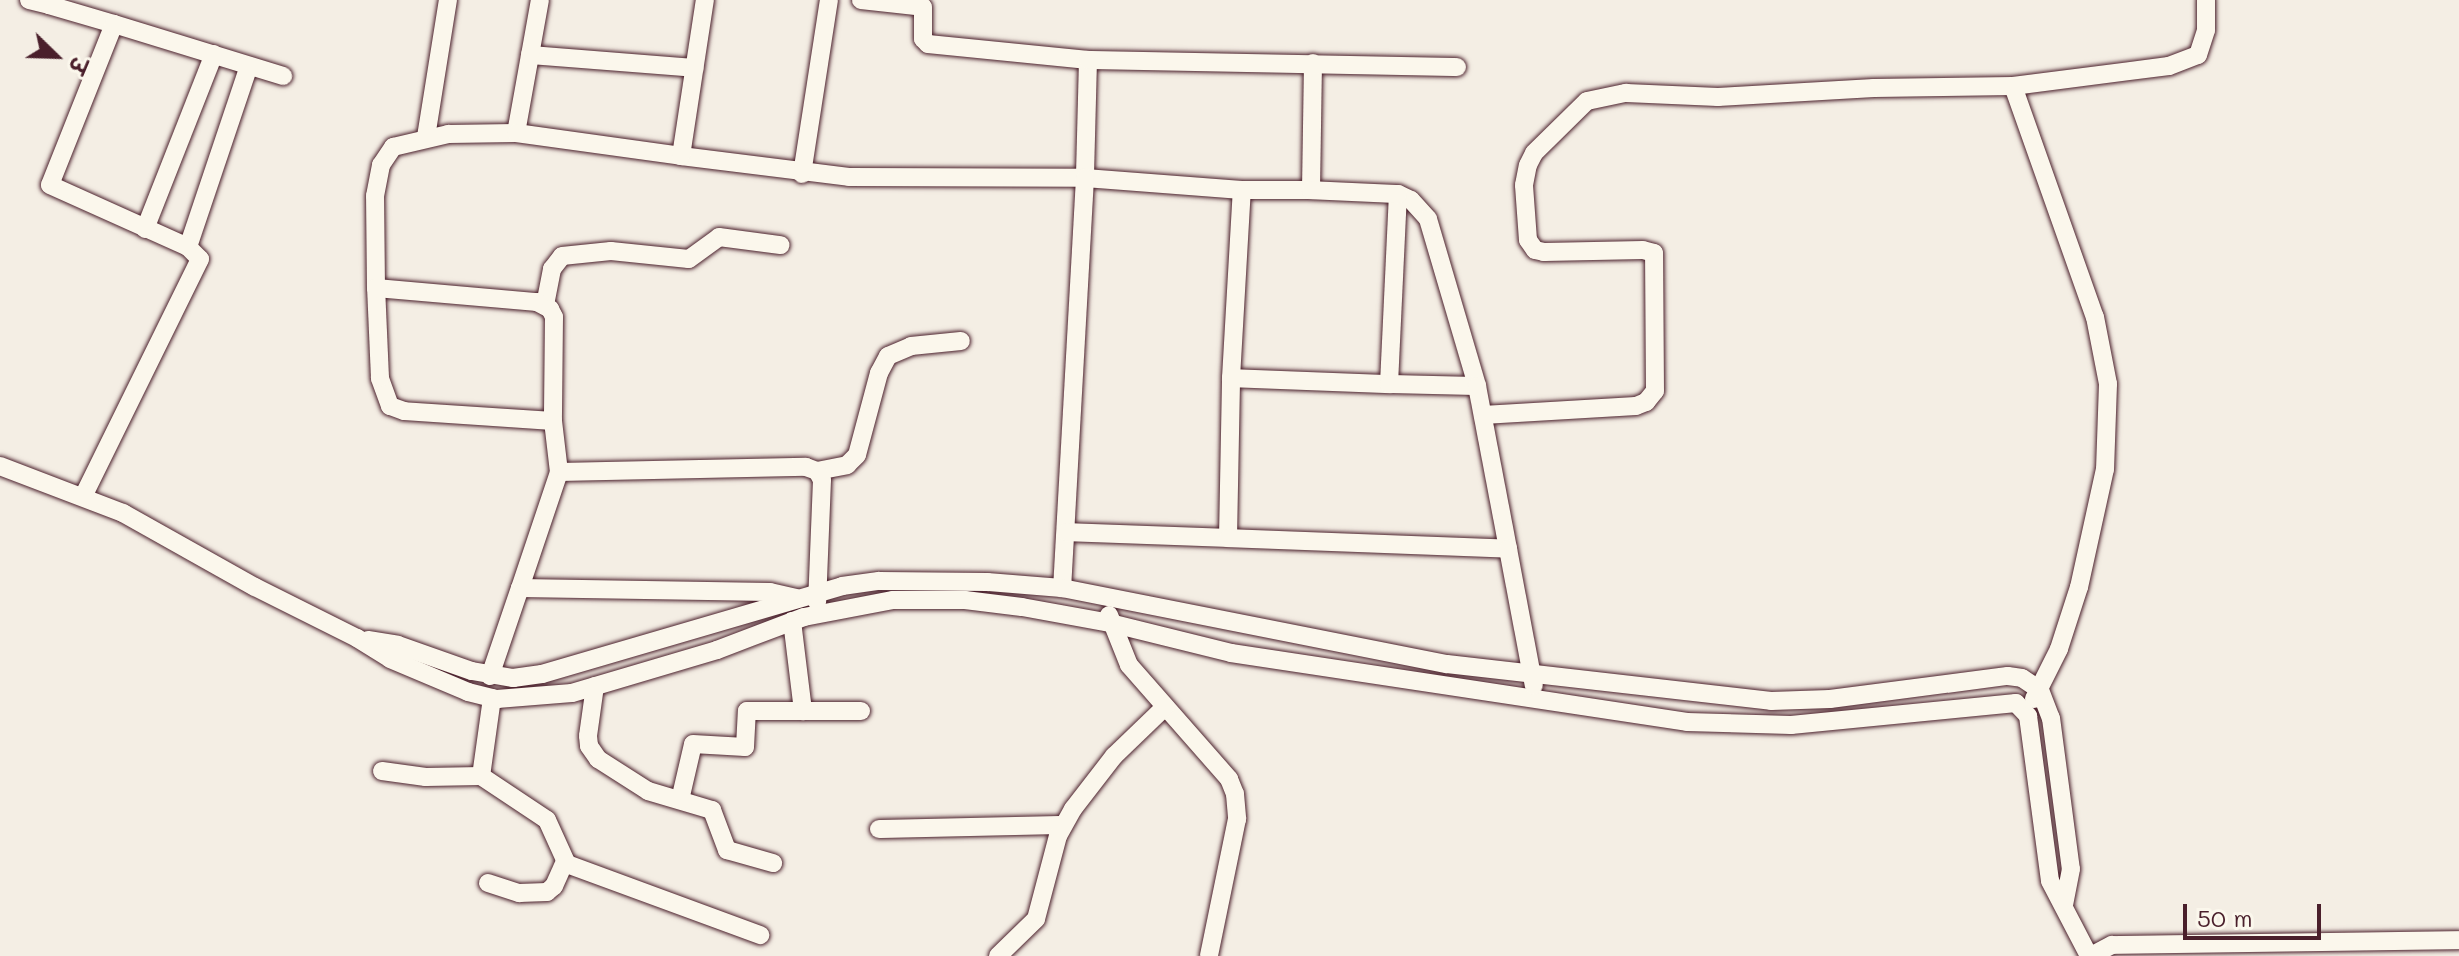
<!DOCTYPE html>
<html>
<head>
<meta charset="utf-8">
<style>
	body { margin:0 }
	#map { position:relative; width:2459px; height:956px; overflow:hidden; background:#f4eee4; font-family:Mali,"Playpen Sans Deva",sans-serif }
	div>[style] { position:absolute }
	[style*='--x'] { left:calc(var(--x)*1px); top:calc(var(--y)*1px); width:calc(var(--w)*1px); rotate:calc(var(--a)*1deg) }
	.roads { filter:drop-shadow(0 0 2px #4a1f2b) drop-shadow(0 0 2px #4a1f2b) }
	.street>* { height:18px; margin:-9px; padding:0 9px; transform-origin:9px; border-radius:9px; background:#fbf7ec }
	span { translate:-50% -50%; white-space:nowrap; text-align:center; line-height:1.15; -webkit-text-stroke:7px #fbf7ec; paint-order:stroke }
	.north { position:absolute; left:16px; top:16px; width:80px; height:80px; -webkit-text-stroke:6px #fbf7ec; paint-order:stroke; rotate:113deg; font-size:22px; font-weight:700; line-height:32px; text-align:center; color:#4a1f2b }
	.north::after { content:''; display:block; margin:auto; width:28px; height:36px; background:#4a1f2b; clip-path:polygon(50% 0,100% 100%,50% 72%,0 100%) }
	.scale { position:absolute; left:2183px; top:904px; width:138px; height:36px; box-sizing:border-box; border:4px solid #4a1f2b; border-top:0; padding-left:10px; font-size:24px; line-height:28px; white-space:nowrap; color:#4a1f2b; -webkit-text-stroke:6px #fbf7ec; paint-order:stroke }
</style>
</head>
<body>
<div id="map">
	<div class="roads">
		<div class="street">
			<i style="--x:29;--y:0;--w:21;--a:14"></i>
			<i style="--x:49;--y:5;--w:5;--a:-68"></i>
			<i style="--x:861;--y:0;--w:62;--a:6.4"></i>
			<i style="--x:923;--y:7;--w:32;--a:90"></i>
			<i style="--x:923;--y:39;--w:7;--a:45"></i>
			<i style="--x:928;--y:44;--w:161;--a:5.7"></i>
			<i style="--x:1088;--y:60;--w:118;--a:91.5"></i>
			<i style="--x:1085;--y:178;--w:157;--a:4.4"></i>
			<i style="--x:1242;--y:190;--w:69;--a:0"></i>
			<i style="--x:1311;--y:190;--w:127;--a:-89.1"></i>
			<i style="--x:49;--y:5;--w:68;--a:16.3"></i>
			<i style="--x:114;--y:24;--w:173;--a:111.7"></i>
			<i style="--x:50;--y:185;--w:151;--a:24.2"></i>
			<i style="--x:188;--y:247;--w:17;--a:45"></i>
			<i style="--x:200;--y:259;--w:265;--a:116.2"></i>
			<i style="--x:114;--y:24;--w:177;--a:17.1"></i>
			<i style="--x:530;--y:55;--w:165;--a:4.5"></i>
			<i style="--x:1088;--y:60;--w:369;--a:1.1"></i>
			<i style="--x:2013;--y:86;--w:245;--a:70.5"></i>
			<i style="--x:2095;--y:317;--w:68;--a:79"></i>
			<i style="--x:2108;--y:384;--w:85;--a:92"></i>
			<i style="--x:2105;--y:469;--w:121;--a:102.4"></i>
			<i style="--x:2079;--y:587;--w:65;--a:107.9"></i>
			<i style="--x:2059;--y:649;--w:56;--a:116.6"></i>
			<i style="--x:516;--y:133;--w:135;--a:-79.8"></i>
			<i style="--x:426;--y:137;--w:139;--a:-80.9"></i>
			<i style="--x:681;--y:156;--w:169;--a:7.1"></i>
			<i style="--x:849;--y:177;--w:236;--a:0.2"></i>
			<i style="--x:1085;--y:178;--w:411;--a:93.2"></i>
			<i style="--x:802;--y:174;--w:176;--a:-81.2"></i>
			<i style="--x:1398;--y:194;--w:14;--a:25"></i>
			<i style="--x:1411;--y:200;--w:25;--a:48"></i>
			<i style="--x:1428;--y:219;--w:174;--a:73.6"></i>
			<i style="--x:145;--y:229;--w:188;--a:-68.5"></i>
			<i style="--x:188;--y:247;--w:191;--a:-71.4"></i>
			<i style="--x:376;--y:288;--w:92;--a:-90.6"></i>
			<i style="--x:375;--y:196;--w:32;--a:-79"></i>
			<i style="--x:381;--y:165;--w:22;--a:-56"></i>
			<i style="--x:393;--y:147;--w:57;--a:-13.3"></i>
			<i style="--x:448;--y:134;--w:68;--a:-0.8"></i>
			<i style="--x:516;--y:133;--w:167;--a:7.9"></i>
			<i style="--x:681;--y:156;--w:158;--a:-81.3"></i>
			<i style="--x:545;--y:305;--w:37;--a:-79"></i>
			<i style="--x:552;--y:269;--w:16;--a:-52"></i>
			<i style="--x:562;--y:256;--w:49;--a:-5.8"></i>
			<i style="--x:611;--y:251;--w:78;--a:5.9"></i>
			<i style="--x:689;--y:259;--w:37;--a:-36"></i>
			<i style="--x:719;--y:237;--w:62;--a:7.5"></i>
			<i style="--x:1231;--y:378;--w:158;--a:2.2"></i>
			<i style="--x:1389;--y:384;--w:190;--a:-87.3"></i>
			<i style="--x:1398;--y:194;--w:87;--a:-177.4"></i>
			<i style="--x:1389;--y:384;--w:88;--a:1.3"></i>
			<i style="--x:1477;--y:386;--w:166;--a:79.2"></i>
			<i style="--x:1483;--y:415;--w:153;--a:-3.4"></i>
			<i style="--x:1636;--y:406;--w:11;--a:-22"></i>
			<i style="--x:1646;--y:402;--w:14;--a:-51"></i>
			<i style="--x:1655;--y:391;--w:138;--a:-90.4"></i>
			<i style="--x:1654;--y:253;--w:11;--a:-165"></i>
			<i style="--x:1643;--y:250;--w:99;--a:178.8"></i>
			<i style="--x:1544;--y:252;--w:9;--a:-167"></i>
			<i style="--x:1535;--y:250;--w:12;--a:-125"></i>
			<i style="--x:1528;--y:240;--w:55;--a:-94.2"></i>
			<i style="--x:1524;--y:185;--w:20;--a:-79"></i>
			<i style="--x:1528;--y:165;--w:13;--a:-63"></i>
			<i style="--x:1534;--y:153;--w:74;--a:-44.5"></i>
			<i style="--x:1587;--y:101;--w:40;--a:-12"></i>
			<i style="--x:1626;--y:93;--w:92;--a:2.5"></i>
			<i style="--x:1718;--y:97;--w:156;--a:-3.3"></i>
			<i style="--x:1874;--y:88;--w:139;--a:-0.8"></i>
			<i style="--x:2013;--y:86;--w:157;--a:-7.3"></i>
			<i style="--x:2169;--y:66;--w:31;--a:-21"></i>
			<i style="--x:2198;--y:55;--w:26;--a:-72"></i>
			<i style="--x:2206;--y:30;--w:30;--a:-90"></i>
			<i style="--x:553;--y:421;--w:149;--a:-176.2"></i>
			<i style="--x:404;--y:411;--w:15;--a:-160"></i>
			<i style="--x:390;--y:406;--w:30;--a:-110"></i>
			<i style="--x:380;--y:378;--w:90;--a:-92.5"></i>
			<i style="--x:376;--y:288;--w:162;--a:5"></i>
			<i style="--x:537;--y:302;--w:15;--a:28"></i>
			<i style="--x:550;--y:309;--w:9;--a:63"></i>
			<i style="--x:554;--y:317;--w:104;--a:90.6"></i>
			<i style="--x:553;--y:421;--w:51;--a:83.3"></i>
			<i style="--x:0;--y:466;--w:132;--a:20.9"></i>
			<i style="--x:123;--y:513;--w:151;--a:29.3"></i>
			<i style="--x:255;--y:587;--w:114;--a:26.6"></i>
			<i style="--x:357;--y:638;--w:39;--a:32"></i>
			<i style="--x:390;--y:659;--w:85;--a:22.9"></i>
			<i style="--x:468;--y:692;--w:30;--a:14"></i>
			<i style="--x:497;--y:699;--w:75;--a:-4.6"></i>
			<i style="--x:572;--y:693;--w:151;--a:-16.5"></i>
			<i style="--x:717;--y:650;--w:93;--a:-20.8"></i>
			<i style="--x:804;--y:617;--w:91;--a:-10.8"></i>
			<i style="--x:893;--y:600;--w:72;--a:0"></i>
			<i style="--x:965;--y:600;--w:57;--a:7"></i>
			<i style="--x:1022;--y:607;--w:89;--a:10.3"></i>
			<i style="--x:1110;--y:623;--w:125;--a:13.9"></i>
			<i style="--x:1231;--y:653;--w:461;--a:8.6"></i>
			<i style="--x:1687;--y:722;--w:104;--a:1.7"></i>
			<i style="--x:1791;--y:725;--w:226;--a:-5.6"></i>
			<i style="--x:2016;--y:703;--w:18;--a:47"></i>
			<i style="--x:2028;--y:716;--w:166;--a:82.4"></i>
			<i style="--x:2050;--y:881;--w:85;--a:62.5"></i>
			<i style="--x:817;--y:471;--w:31;--a:-11"></i>
			<i style="--x:847;--y:465;--w:14;--a:-45"></i>
			<i style="--x:857;--y:455;--w:85;--a:-75"></i>
			<i style="--x:879;--y:373;--w:19;--a:-62"></i>
			<i style="--x:888;--y:356;--w:25;--a:-23"></i>
			<i style="--x:911;--y:346;--w:50;--a:-5.7"></i>
			<i style="--x:1066;--y:532;--w:162;--a:2.1"></i>
			<i style="--x:1228;--y:538;--w:160;--a:-88.9"></i>
			<i style="--x:1231;--y:378;--w:188;--a:-86.7"></i>
			<i style="--x:1228;--y:538;--w:280;--a:2.2"></i>
			<i style="--x:1508;--y:549;--w:139;--a:79.3"></i>
			<i style="--x:520;--y:588;--w:122;--a:-71.4"></i>
			<i style="--x:559;--y:472;--w:247;--a:-1.2"></i>
			<i style="--x:806;--y:467;--w:12;--a:20"></i>
			<i style="--x:817;--y:471;--w:10;--a:61"></i>
			<i style="--x:822;--y:480;--w:122;--a:92.3"></i>
			<i style="--x:1109;--y:615;--w:54;--a:68.2"></i>
			<i style="--x:1129;--y:665;--w:152;--a:48.7"></i>
			<i style="--x:1229;--y:779;--w:16;--a:68"></i>
			<i style="--x:1235;--y:794;--w:25;--a:85"></i>
			<i style="--x:1237;--y:819;--w:140;--a:101.6"></i>
			<i style="--x:792;--y:621;--w:91;--a:83"></i>
			<i style="--x:368;--y:640;--w:30;--a:9"></i>
			<i style="--x:398;--y:645;--w:78;--a:19.4"></i>
			<i style="--x:472;--y:671;--w:42;--a:9.7"></i>
			<i style="--x:513;--y:678;--w:29;--a:-8"></i>
			<i style="--x:542;--y:674;--w:313;--a:-16.3"></i>
			<i style="--x:842;--y:586;--w:37;--a:-8"></i>
			<i style="--x:879;--y:581;--w:108;--a:0.5"></i>
			<i style="--x:987;--y:582;--w:75;--a:4.6"></i>
			<i style="--x:1062;--y:588;--w:392;--a:11.2"></i>
			<i style="--x:1447;--y:664;--w:326;--a:6.5"></i>
			<i style="--x:1771;--y:701;--w:59;--a:-1.9"></i>
			<i style="--x:1830;--y:699;--w:179;--a:-7.4"></i>
			<i style="--x:2008;--y:676;--w:14;--a:8"></i>
			<i style="--x:2022;--y:678;--w:22;--a:34"></i>
			<i style="--x:2040;--y:690;--w:30;--a:69"></i>
			<i style="--x:2051;--y:718;--w:152;--a:82.5"></i>
			<i style="--x:2071;--y:869;--w:37;--a:101"></i>
			<i style="--x:490;--y:676;--w:93;--a:-71.2"></i>
			<i style="--x:520;--y:588;--w:250;--a:0.9"></i>
			<i style="--x:770;--y:592;--w:27;--a:13"></i>
			<i style="--x:595;--y:686;--w:50;--a:98"></i>
			<i style="--x:588;--y:736;--w:10;--a:84"></i>
			<i style="--x:589;--y:746;--w:16;--a:55"></i>
			<i style="--x:598;--y:759;--w:59;--a:32.6"></i>
			<i style="--x:648;--y:791;--w:67;--a:16.5"></i>
			<i style="--x:712;--y:810;--w:43;--a:69.4"></i>
			<i style="--x:727;--y:850;--w:48;--a:15.8"></i>
			<i style="--x:492;--y:698;--w:79;--a:98"></i>
			<i style="--x:481;--y:776;--w:79;--a:33.7"></i>
			<i style="--x:547;--y:820;--w:48;--a:65.6"></i>
			<i style="--x:567;--y:864;--w:206;--a:20.2"></i>
			<i style="--x:382;--y:771;--w:44;--a:7.8"></i>
			<i style="--x:426;--y:777;--w:55;--a:-1"></i>
			<i style="--x:680;--y:800;--w:57;--a:-76.9"></i>
			<i style="--x:693;--y:744;--w:52;--a:3.3"></i>
			<i style="--x:745;--y:747;--w:36;--a:-87"></i>
			<i style="--x:747;--y:711;--w:114;--a:0"></i>
			<i style="--x:879;--y:829;--w:183;--a:-1.3"></i>
			<i style="--x:488;--y:883;--w:33;--a:18"></i>
			<i style="--x:519;--y:893;--w:28;--a:-2"></i>
			<i style="--x:547;--y:892;--w:9;--a:-41"></i>
			<i style="--x:554;--y:886;--w:27;--a:-66"></i>
			<i style="--x:998;--y:956;--w:53;--a:-44.2"></i>
			<i style="--x:1036;--y:919;--w:86;--a:-75.2"></i>
			<i style="--x:1058;--y:836;--w:31;--a:-61"></i>
			<i style="--x:1073;--y:809;--w:67;--a:-52.3"></i>
			<i style="--x:1114;--y:756;--w:71;--a:-43.9"></i>
			<i style="--x:2091;--y:956;--w:24;--a:-28"></i>
			<i style="--x:2112;--y:945;--w:347;--a:-0.8"></i>
		</div>
	</div>
	<div class="north">उ</div>
	<div class="scale">50 m</div>
</div>
</body>
</html>
